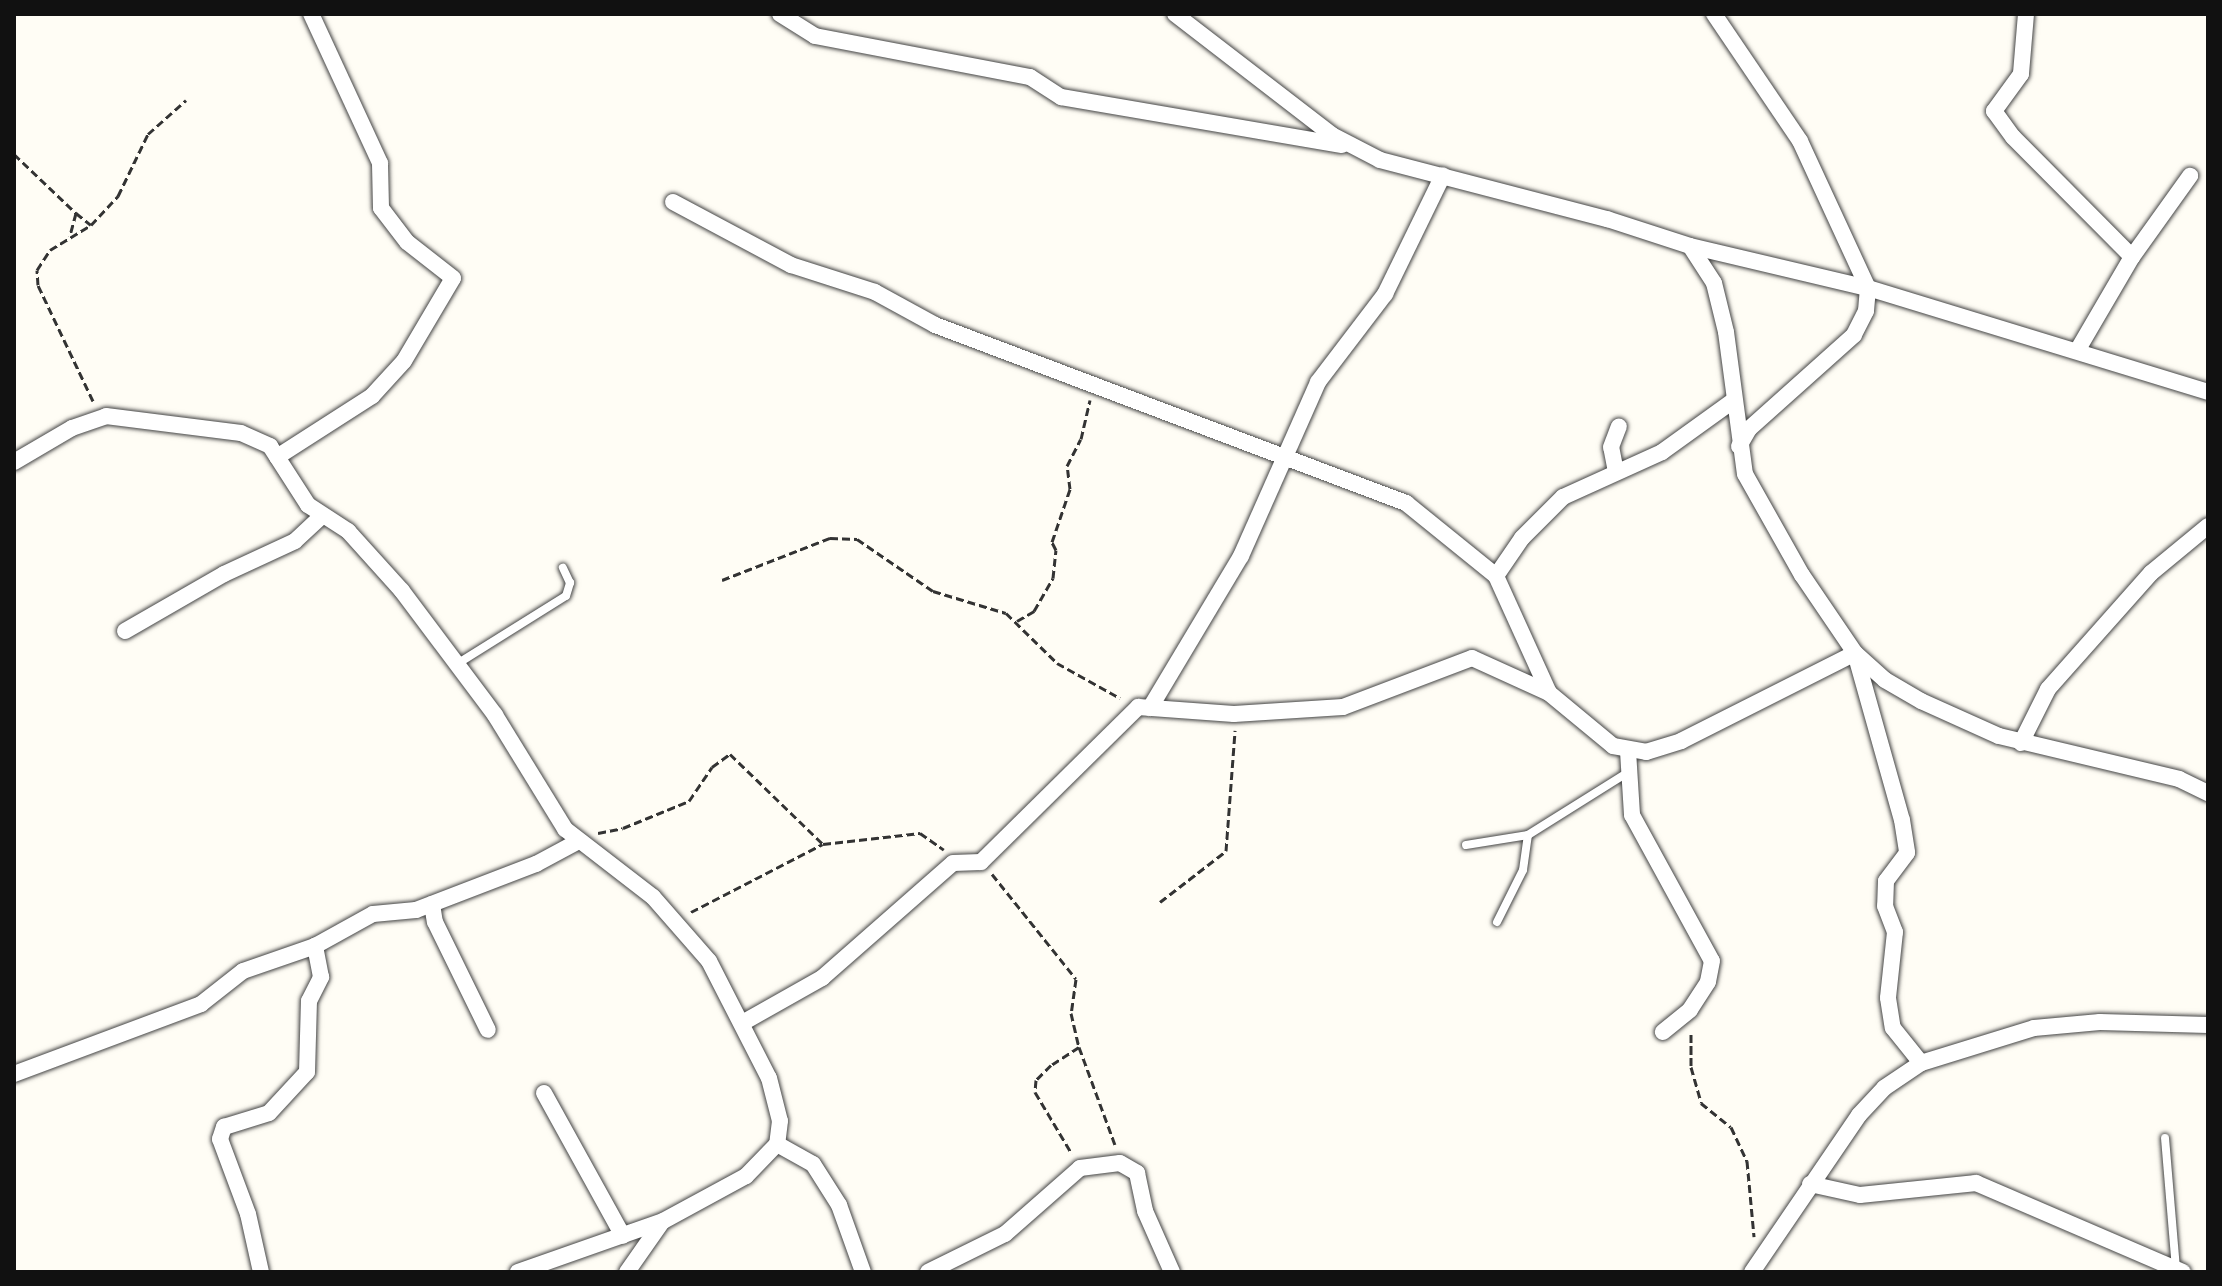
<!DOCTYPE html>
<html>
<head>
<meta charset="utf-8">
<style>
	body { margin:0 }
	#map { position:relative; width:2222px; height:1286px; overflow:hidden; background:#fffdf5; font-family:"Playfair Display",serif }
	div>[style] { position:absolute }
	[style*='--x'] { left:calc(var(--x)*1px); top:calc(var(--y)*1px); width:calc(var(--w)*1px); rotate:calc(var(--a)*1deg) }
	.path>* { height:3px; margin-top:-1.5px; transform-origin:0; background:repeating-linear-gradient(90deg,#333 0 8px,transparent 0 12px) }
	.roads { filter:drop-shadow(0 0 2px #444) drop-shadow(0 0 2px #444) }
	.lane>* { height:8px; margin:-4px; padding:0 4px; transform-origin:4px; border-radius:4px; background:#fff }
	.street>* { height:16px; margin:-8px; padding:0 8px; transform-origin:8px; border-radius:8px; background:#fff }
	span { translate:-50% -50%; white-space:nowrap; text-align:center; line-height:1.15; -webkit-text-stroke:8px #fff; paint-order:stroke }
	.frame { position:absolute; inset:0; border:16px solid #111; pointer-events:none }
</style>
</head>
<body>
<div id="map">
	<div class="path">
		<i style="--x:14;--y:138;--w:11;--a:90"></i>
		<i style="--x:14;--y:154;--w:86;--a:43.6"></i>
		<i style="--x:76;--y:213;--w:24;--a:105"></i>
		<i style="--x:76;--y:213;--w:19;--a:39"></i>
		<i style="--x:93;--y:401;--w:128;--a:-115.4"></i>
		<i style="--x:38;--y:285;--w:15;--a:-94"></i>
		<i style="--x:37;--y:270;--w:24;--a:-57"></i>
		<i style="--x:50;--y:250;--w:48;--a:-31.4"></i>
		<i style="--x:91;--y:225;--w:40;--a:-47"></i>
		<i style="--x:118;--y:196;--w:69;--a:-64.2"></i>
		<i style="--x:148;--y:134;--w:51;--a:-41.8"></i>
		<i style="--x:722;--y:580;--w:116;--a:-21.3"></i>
		<i style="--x:830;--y:538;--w:27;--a:2"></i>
		<i style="--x:857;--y:539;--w:92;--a:34.4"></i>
		<i style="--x:933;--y:591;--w:76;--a:16.8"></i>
		<i style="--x:1006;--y:613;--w:71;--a:44.4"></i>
		<i style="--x:1057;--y:663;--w:72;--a:29.1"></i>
		<i style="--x:1017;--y:621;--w:20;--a:-30"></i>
		<i style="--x:1034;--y:611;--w:38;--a:-60"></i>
		<i style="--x:1053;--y:578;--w:28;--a:-84"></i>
		<i style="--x:1056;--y:550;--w:9;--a:-117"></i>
		<i style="--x:1052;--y:542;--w:56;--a:-71.2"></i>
		<i style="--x:1070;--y:489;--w:23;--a:-97"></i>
		<i style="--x:1067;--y:466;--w:30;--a:-63"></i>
		<i style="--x:1081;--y:439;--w:40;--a:-77"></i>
		<i style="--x:598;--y:833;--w:25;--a:-11"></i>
		<i style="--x:623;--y:828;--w:71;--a:-22.2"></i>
		<i style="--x:689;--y:801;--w:41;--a:-55.9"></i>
		<i style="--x:712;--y:767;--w:22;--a:-36"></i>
		<i style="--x:730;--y:754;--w:129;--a:44.1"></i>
		<i style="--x:992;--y:874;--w:134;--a:51.3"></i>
		<i style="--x:1076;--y:979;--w:34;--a:98"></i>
		<i style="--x:1071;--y:1013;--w:35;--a:77"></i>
		<i style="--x:1079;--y:1047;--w:33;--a:147"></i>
		<i style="--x:1051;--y:1065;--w:21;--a:135"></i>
		<i style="--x:1036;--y:1080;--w:12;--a:95"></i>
		<i style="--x:1035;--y:1092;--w:72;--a:59.2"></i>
		<i style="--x:1160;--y:902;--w:83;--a:-37.7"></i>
		<i style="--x:1226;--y:851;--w:121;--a:-85.7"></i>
		<i style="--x:691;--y:912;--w:148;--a:-27.3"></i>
		<i style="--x:823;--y:844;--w:98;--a:-6.5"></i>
		<i style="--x:920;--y:833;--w:29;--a:35"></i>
		<i style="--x:1691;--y:1034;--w:33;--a:90"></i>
		<i style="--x:1691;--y:1067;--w:37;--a:74"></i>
		<i style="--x:1701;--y:1103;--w:38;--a:39"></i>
		<i style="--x:1731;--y:1127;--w:38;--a:65"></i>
		<i style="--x:1747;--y:1161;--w:76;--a:84.7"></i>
		<i style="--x:1079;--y:1047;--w:104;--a:69.8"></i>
	</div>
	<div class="roads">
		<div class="lane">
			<i style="--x:457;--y:664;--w:128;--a:-32"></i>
			<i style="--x:566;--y:596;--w:14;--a:-73"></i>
			<i style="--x:570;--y:583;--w:17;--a:-115"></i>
			<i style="--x:1466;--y:845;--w:63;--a:-9.2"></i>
			<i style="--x:1528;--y:835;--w:117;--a:-32.1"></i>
			<i style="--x:1497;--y:922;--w:58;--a:-63.4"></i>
			<i style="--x:1523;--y:870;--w:35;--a:-82"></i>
			<i style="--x:2165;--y:1138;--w:130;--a:85.2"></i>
		</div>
		<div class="street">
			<i style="--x:780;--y:14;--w:41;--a:32.2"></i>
			<i style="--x:815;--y:36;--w:219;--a:10.8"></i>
			<i style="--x:1030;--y:77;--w:37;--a:33"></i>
			<i style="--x:1061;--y:97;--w:285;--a:9.7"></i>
			<i style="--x:1175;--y:14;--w:198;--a:37.6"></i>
			<i style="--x:1332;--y:135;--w:54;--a:27.5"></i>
			<i style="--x:1380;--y:160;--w:235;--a:14.6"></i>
			<i style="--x:1607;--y:219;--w:87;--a:18"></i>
			<i style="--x:1690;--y:246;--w:183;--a:13.3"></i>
			<i style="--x:1868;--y:288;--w:356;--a:17"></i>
			<i style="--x:1714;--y:14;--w:153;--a:55.9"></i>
			<i style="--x:1800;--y:141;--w:162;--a:65.2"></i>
			<i style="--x:1868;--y:288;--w:23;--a:95"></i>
			<i style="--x:1866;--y:311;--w:27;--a:117"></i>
			<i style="--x:1854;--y:335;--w:141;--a:138.2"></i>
			<i style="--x:1749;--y:429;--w:20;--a:120"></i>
			<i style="--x:2026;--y:14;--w:60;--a:94.8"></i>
			<i style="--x:2021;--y:74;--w:46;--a:126.1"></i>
			<i style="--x:1994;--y:111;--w:32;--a:54"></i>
			<i style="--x:2013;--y:137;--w:169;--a:45.2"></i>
			<i style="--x:673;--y:202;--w:134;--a:28.1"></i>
			<i style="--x:791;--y:265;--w:88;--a:17.8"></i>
			<i style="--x:875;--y:292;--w:68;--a:28.8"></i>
			<i style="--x:935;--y:325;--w:504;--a:20.7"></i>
			<i style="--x:1406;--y:503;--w:116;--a:39"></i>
			<i style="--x:1496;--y:576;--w:128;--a:65.6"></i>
			<i style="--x:1690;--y:246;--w:44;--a:57"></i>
			<i style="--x:1714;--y:283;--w:50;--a:76.2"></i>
			<i style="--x:1726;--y:332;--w:143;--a:82.4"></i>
			<i style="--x:1745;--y:474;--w:116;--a:60.6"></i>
			<i style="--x:1802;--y:575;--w:94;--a:55.8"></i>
			<i style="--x:1855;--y:653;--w:40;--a:42"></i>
			<i style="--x:1885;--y:680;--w:42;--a:30.3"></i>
			<i style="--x:1921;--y:701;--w:85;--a:24.2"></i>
			<i style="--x:1999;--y:736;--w:185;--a:13.4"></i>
			<i style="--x:2179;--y:779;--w:32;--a:26"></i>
			<i style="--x:2077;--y:351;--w:109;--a:-59.7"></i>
			<i style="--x:2132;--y:257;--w:100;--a:-54.4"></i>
			<i style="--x:277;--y:457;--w:113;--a:-32.7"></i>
			<i style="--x:372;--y:396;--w:47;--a:-47.6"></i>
			<i style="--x:404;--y:361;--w:96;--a:-59.4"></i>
			<i style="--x:453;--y:278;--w:58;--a:-142"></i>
			<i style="--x:407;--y:242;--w:43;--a:-127.4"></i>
			<i style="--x:381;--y:208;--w:45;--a:-91.3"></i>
			<i style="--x:380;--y:163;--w:164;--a:-114.8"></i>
			<i style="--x:14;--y:462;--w:67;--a:-30.4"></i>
			<i style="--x:72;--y:428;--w:36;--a:-19"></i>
			<i style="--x:106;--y:416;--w:136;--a:7.2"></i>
			<i style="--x:241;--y:433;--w:32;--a:24"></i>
			<i style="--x:270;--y:446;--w:70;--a:57.2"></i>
			<i style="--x:308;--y:505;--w:48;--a:33"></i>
			<i style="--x:348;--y:531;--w:81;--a:48"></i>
			<i style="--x:402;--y:591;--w:155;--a:53.1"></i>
			<i style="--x:495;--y:715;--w:134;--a:58.4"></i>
			<i style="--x:565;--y:829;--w:111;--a:37.7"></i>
			<i style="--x:653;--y:897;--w:85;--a:48.8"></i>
			<i style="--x:709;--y:961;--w:131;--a:62.9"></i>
			<i style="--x:769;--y:1078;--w:44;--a:75.7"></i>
			<i style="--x:780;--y:1121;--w:23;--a:97"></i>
			<i style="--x:777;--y:1144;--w:45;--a:134.1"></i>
			<i style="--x:746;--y:1176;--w:94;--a:151.5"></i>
			<i style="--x:663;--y:1221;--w:154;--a:160.6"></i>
			<i style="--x:1616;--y:472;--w:25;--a:-101"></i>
			<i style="--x:1611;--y:447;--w:22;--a:-69"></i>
			<i style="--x:1496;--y:576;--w:46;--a:-55.6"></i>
			<i style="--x:1522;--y:538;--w:58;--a:-45"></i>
			<i style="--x:1563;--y:497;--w:109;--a:-24.4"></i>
			<i style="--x:1662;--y:452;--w:89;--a:-35.8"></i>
			<i style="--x:125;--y:631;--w:114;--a:-29.9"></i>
			<i style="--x:224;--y:574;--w:78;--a:-24.9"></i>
			<i style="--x:295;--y:541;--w:35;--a:-43"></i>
			<i style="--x:1150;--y:708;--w:177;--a:-59.1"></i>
			<i style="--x:1241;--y:556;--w:190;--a:-66.1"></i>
			<i style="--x:1318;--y:382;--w:111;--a:-52.7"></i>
			<i style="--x:1385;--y:294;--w:132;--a:-64"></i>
			<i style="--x:2021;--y:743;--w:60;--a:-63.4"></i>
			<i style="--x:2048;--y:689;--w:155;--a:-48.4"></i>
			<i style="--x:2151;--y:573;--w:74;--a:-39.5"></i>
			<i style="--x:1628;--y:751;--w:64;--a:86.4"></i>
			<i style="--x:1632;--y:815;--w:166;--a:61.3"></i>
			<i style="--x:1712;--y:961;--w:21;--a:101"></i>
			<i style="--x:1708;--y:982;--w:33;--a:123"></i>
			<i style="--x:1690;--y:1010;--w:35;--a:141"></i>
			<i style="--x:432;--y:904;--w:18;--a:81"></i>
			<i style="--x:435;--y:922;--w:120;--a:63.9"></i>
			<i style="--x:744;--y:1022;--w:90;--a:-29.4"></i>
			<i style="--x:822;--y:978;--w:174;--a:-41.3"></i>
			<i style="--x:953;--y:863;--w:28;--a:-2"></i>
			<i style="--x:981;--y:862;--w:221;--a:-44.6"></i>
			<i style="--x:1138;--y:707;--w:96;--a:4.2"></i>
			<i style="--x:1234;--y:714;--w:109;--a:-3.7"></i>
			<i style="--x:1343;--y:707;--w:138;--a:-20.8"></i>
			<i style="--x:1472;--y:658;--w:85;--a:24.4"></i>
			<i style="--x:1549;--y:693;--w:83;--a:39.6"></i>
			<i style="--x:1613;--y:746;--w:34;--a:10"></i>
			<i style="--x:1646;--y:752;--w:37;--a:-17"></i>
			<i style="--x:1681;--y:741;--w:195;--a:-26.8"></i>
			<i style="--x:1855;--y:653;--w:173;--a:74.3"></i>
			<i style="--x:1902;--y:820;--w:33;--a:81"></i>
			<i style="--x:1907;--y:853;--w:35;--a:127"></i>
			<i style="--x:1886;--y:881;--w:25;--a:92"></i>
			<i style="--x:1885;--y:906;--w:28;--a:69"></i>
			<i style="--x:1895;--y:932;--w:66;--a:96.1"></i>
			<i style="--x:1888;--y:998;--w:30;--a:81"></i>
			<i style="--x:1893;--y:1028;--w:45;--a:51.3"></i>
			<i style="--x:14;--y:1074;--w:200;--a:-20.5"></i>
			<i style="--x:201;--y:1004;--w:53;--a:-38.2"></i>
			<i style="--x:243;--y:971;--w:76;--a:-19.1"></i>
			<i style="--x:315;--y:946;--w:66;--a:-28.9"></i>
			<i style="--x:373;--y:914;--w:43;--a:-5.3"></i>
			<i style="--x:416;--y:910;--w:129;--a:-21"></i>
			<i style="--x:536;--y:864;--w:47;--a:-28.2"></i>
			<i style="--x:544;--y:1093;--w:163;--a:61.1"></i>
			<i style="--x:777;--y:1144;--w:41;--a:29.1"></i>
			<i style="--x:813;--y:1164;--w:49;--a:57.6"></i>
			<i style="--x:839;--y:1205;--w:71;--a:70.3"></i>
			<i style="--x:1810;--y:1184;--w:51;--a:12.4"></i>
			<i style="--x:1860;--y:1195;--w:117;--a:-5.9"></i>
			<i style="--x:1976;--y:1183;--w:225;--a:23.3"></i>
			<i style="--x:261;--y:1272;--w:59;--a:-102.6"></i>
			<i style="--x:248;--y:1214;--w:80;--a:-110.5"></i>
			<i style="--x:220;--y:1139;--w:13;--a:-72"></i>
			<i style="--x:224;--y:1127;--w:47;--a:-17.3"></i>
			<i style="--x:269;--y:1113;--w:56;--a:-47.2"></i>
			<i style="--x:307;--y:1072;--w:71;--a:-88.4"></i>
			<i style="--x:309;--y:1001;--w:27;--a:-63"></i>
			<i style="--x:321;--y:977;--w:32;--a:-101"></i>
			<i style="--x:627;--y:1272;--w:61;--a:-55"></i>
			<i style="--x:928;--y:1272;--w:86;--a:-26.3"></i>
			<i style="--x:1005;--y:1234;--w:100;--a:-41.3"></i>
			<i style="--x:1080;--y:1168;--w:40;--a:-7.1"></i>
			<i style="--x:1120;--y:1163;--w:20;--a:30"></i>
			<i style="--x:1137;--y:1173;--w:39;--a:78"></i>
			<i style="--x:1145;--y:1211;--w:67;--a:66.1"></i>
			<i style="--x:1752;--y:1272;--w:190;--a:-55.7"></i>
			<i style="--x:1859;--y:1115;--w:37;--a:-47"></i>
			<i style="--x:1884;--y:1088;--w:45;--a:-34"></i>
			<i style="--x:1921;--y:1063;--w:118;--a:-17.2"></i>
			<i style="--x:2034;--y:1028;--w:66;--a:-5.2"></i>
			<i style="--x:2100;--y:1022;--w:108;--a:1.6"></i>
		</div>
	</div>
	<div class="frame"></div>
</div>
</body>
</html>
